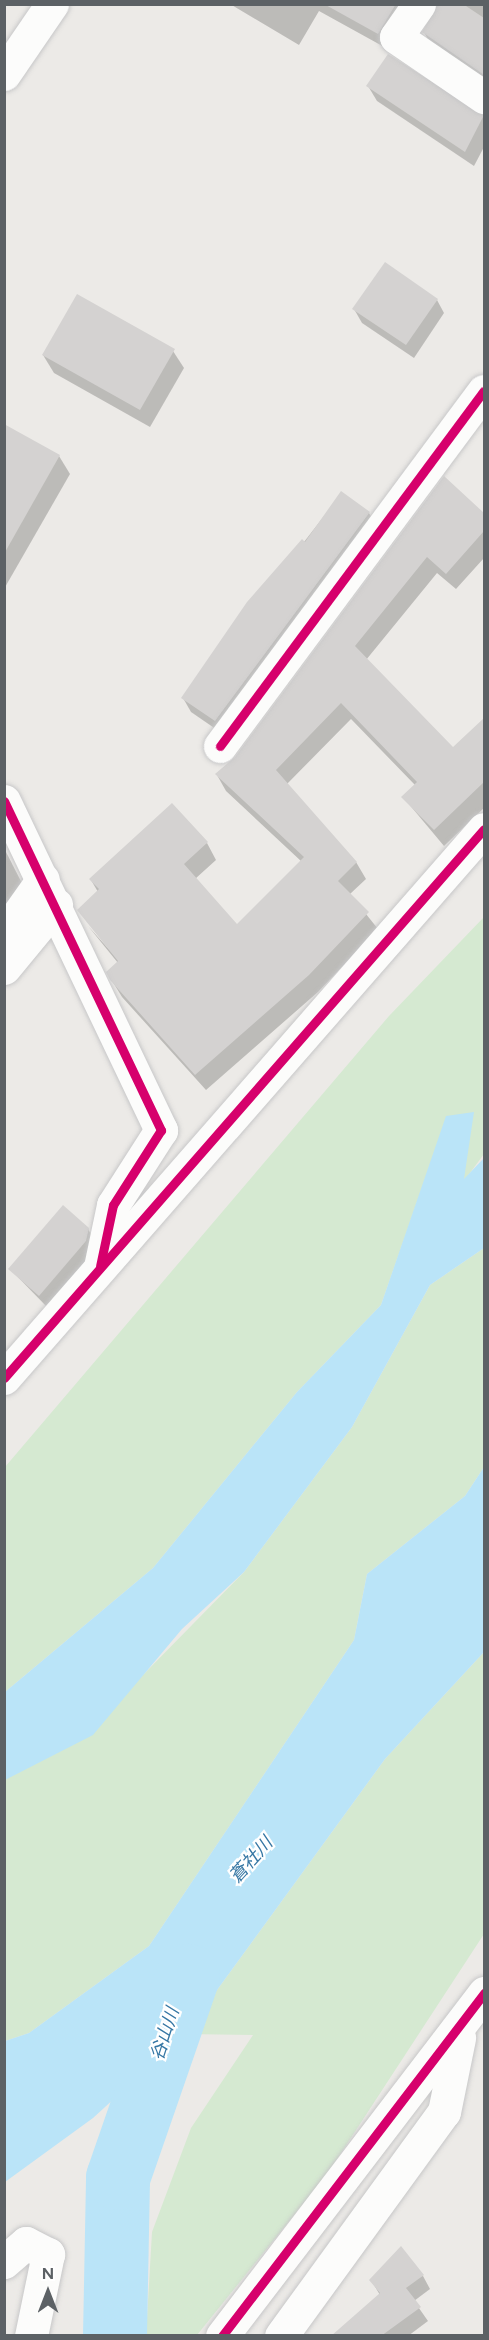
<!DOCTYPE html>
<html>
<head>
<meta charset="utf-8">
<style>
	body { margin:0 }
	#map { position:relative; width:489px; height:2340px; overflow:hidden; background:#eceae7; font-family:Figtree,"Noto Sans JP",sans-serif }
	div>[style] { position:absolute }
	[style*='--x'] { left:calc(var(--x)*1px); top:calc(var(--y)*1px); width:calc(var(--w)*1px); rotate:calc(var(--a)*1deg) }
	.green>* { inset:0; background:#d5e9d1 }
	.water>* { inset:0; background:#bae4f8 }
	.shadow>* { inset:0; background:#0003 }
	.river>* { height:64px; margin:-32px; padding:0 32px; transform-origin:32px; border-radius:32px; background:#bae4f8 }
	.building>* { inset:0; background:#d4d2d1 }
	.roads { filter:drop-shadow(0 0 2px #c7c7c8) drop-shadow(0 0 2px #c7c7c8) }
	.minor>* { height:33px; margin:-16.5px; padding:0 16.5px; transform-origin:16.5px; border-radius:16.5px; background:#fcfcfb }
	.cycleway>* { height:9px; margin:-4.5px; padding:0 4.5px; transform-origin:4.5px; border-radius:4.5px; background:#d6006c }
	span { translate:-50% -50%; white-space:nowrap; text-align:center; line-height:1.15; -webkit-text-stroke:4.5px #fff; paint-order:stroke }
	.water-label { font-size:18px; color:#3677a4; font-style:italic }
	.frame { position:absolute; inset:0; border:6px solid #5c6165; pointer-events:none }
	.north { position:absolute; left:18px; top:2262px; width:60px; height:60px; -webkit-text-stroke:4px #fff; paint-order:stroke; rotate:0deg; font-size:16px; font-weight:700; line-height:24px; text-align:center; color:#5c6165 }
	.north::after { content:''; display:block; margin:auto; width:21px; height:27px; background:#5c6165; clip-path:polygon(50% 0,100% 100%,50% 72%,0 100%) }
</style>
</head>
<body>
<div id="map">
	<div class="green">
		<i style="clip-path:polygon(484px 917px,484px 1154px,464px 1181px,447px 1116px,381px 1305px,297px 1392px,153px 1568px,5px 1692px,5px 1467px,389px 1016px)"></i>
		<i style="clip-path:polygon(484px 1248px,484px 1467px,465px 1496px,367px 1574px,354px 1640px,149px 1946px,29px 2033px,5px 2041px,5px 1780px,138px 1680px,244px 1572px,352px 1427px,430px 1285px)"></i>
		<i style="clip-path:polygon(484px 1652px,484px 1934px,328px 2173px,197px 2335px,146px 2336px,152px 2232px,191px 2128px,253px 2035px,185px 2034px,385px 1759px)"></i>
	</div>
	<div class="water">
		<i style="clip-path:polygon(474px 1112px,464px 1179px,484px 1158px,484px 1248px,430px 1285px,352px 1427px,244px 1572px,182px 1629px,93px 1735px,5px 1780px,5px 1692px,153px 1568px,297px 1392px,381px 1305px,446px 1116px)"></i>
		<i style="clip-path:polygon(484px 1467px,484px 1652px,385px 1759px,185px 2034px,93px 2118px,5px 2182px,5px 2041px,29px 2033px,149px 1946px,354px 1640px,367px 1574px,465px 1496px)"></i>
	</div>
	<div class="shadow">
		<i style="clip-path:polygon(230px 4px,416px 4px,386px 48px,319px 11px,299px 45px)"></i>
		<i style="clip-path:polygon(438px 4px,484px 4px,484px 82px,432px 47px,424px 32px)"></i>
		<i style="clip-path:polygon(368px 86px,484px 115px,484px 147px,474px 166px,377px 101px)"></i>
		<i style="clip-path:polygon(437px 300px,444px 313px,414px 358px,362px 323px,354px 309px)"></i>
		<i style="clip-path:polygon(173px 351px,184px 368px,150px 427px,54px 373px,43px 355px)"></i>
		<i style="clip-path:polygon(4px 430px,59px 456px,70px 474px,4px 589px)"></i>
		<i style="clip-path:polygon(444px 479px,484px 515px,484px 558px,456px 589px,437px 573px,366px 660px,453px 749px,484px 731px,484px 808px,444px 846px,403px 797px,415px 785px,351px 719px,287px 784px,356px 862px,366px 879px,350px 894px,378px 929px,318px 992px,206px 1090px,122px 997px,111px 979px,118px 963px,88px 926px,124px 966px,79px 910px,98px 892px,91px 880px,207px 843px,216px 860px,195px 879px,237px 926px,302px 862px,226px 791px,217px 775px,236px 758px)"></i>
		<i style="clip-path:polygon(342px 493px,369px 513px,377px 527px,223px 734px,191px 712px,183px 698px)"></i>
		<i style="clip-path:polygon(4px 848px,25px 889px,4px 915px)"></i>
		<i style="clip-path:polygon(88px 1229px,96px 1243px,93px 1255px,48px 1308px,10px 1269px)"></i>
		<i style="clip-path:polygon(423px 2276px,430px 2289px,414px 2301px,428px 2321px,408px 2336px,334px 2336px,380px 2295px,371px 2280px)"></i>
	</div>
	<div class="river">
		<i style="--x:115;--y:2336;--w:158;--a:-88.9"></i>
		<i style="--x:118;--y:2178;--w:214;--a:-70.9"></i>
	</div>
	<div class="building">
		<i style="clip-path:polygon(324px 4px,396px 4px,378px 34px)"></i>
		<i style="clip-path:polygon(438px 4px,463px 4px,484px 18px,484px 75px,422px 32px)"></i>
		<i style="clip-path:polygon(388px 54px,484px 115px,465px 152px,366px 86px)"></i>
		<i style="clip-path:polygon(385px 262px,438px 299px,406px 345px,352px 309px)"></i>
		<i style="clip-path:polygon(77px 294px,175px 349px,140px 410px,42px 355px)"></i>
		<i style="clip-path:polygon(4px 424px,60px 455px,4px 554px)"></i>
		<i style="clip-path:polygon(444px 476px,484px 513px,484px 531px,446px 574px,427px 557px,355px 646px,453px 747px,484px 718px,484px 782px,434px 830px,401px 797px,417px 782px,341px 703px,276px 770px,357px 862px,338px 881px,369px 912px,309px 975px,195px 1075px,110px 980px,106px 972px,118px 961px,77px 910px,99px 889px,89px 879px,172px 803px,208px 842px,184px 864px,237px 924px,304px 857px,215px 774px,235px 757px)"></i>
		<i style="clip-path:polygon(341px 491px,370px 512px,215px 721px,181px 698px,247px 602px,302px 539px,305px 542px)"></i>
		<i style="clip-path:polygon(63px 1205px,89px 1228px,86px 1241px,39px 1296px,8px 1269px)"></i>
		<i style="clip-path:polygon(401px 2246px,424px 2275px,406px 2288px,421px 2307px,381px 2336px,331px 2336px,380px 2293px,369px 2280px)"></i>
	</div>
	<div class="roads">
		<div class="minor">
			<i style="--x:419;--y:4;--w:40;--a:124.9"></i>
			<i style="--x:396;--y:37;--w:107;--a:34.3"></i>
			<i style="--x:4;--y:74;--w:85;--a:-55.6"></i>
			<i style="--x:220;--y:746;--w:442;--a:-53.4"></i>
			<i style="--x:4;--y:801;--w:365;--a:64.5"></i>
			<i style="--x:161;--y:1130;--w:89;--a:122.6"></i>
			<i style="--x:113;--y:1205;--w:63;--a:101.8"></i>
			<i style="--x:4;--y:934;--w:67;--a:-54.7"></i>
			<i style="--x:4;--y:968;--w:82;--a:-50.5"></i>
			<i style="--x:4;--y:1378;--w:729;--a:-48.84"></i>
			<i style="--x:4;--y:2262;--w:29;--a:-41"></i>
			<i style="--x:26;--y:2243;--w:25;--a:27"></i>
			<i style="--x:48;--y:2254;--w:84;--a:101.7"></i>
			<i style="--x:222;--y:2336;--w:432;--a:-52.6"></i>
			<i style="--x:281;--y:2336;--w:277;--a:-54"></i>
			<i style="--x:444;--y:2112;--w:76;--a:-78.5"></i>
		</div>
	</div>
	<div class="cycleway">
		<i style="--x:220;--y:746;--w:442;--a:-53.4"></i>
		<i style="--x:4;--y:801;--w:365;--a:64.5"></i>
		<i style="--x:161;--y:1130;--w:89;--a:122.6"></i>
		<i style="--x:113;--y:1205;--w:62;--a:102"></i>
		<i style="--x:4;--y:1378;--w:729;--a:-48.84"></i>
		<i style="--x:222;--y:2336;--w:432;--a:-52.6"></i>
	</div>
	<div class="water-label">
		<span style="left:251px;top:1860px;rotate:-48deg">蒼社川</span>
		<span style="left:165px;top:2034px;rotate:-72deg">谷山川</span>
	</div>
	<div class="frame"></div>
	<div class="north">N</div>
</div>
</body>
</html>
